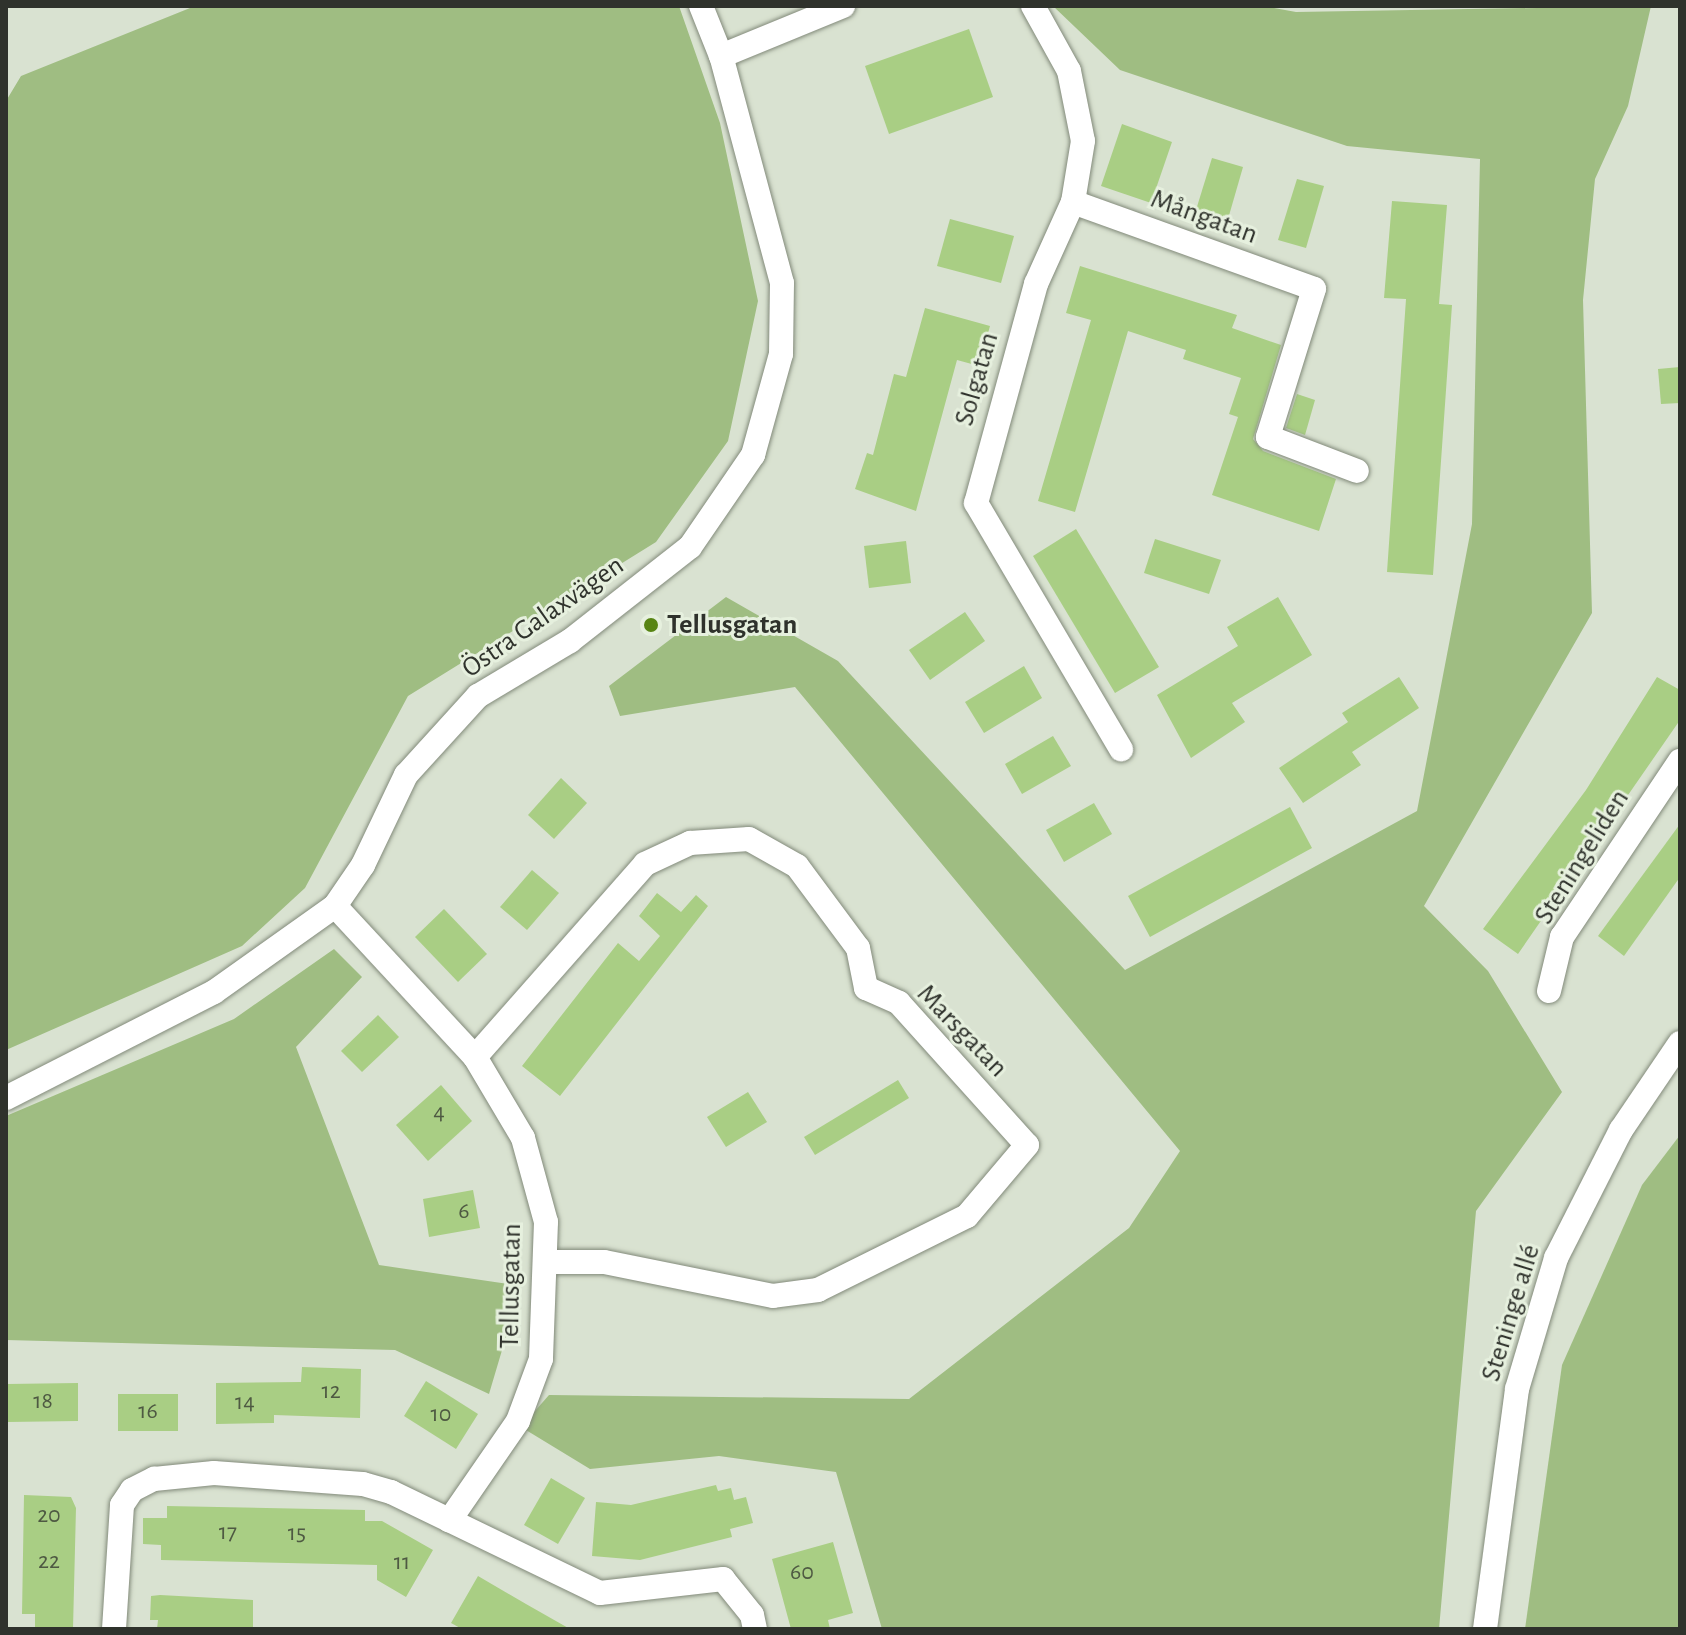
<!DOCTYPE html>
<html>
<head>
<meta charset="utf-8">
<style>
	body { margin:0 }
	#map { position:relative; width:1686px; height:1635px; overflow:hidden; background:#d9e2d1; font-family:"Alegreya Sans",sans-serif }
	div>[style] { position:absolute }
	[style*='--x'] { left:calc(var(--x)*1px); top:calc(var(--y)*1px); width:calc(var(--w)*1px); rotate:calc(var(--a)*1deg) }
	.green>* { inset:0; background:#9fbd82 }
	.building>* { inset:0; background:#a9ce84 }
	.roads { filter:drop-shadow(0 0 2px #828a7a) drop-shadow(0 0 2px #828a7a) }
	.minor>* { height:24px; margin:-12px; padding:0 12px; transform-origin:12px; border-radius:12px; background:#fff }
	.dots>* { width:22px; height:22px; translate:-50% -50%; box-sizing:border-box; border:4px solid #e6f0de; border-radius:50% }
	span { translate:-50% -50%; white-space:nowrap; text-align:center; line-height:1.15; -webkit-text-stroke:6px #e6f0de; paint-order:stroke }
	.number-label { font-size:24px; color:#4e5942 }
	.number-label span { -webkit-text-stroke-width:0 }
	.street-label { font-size:28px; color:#2f322c }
	.poi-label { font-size:28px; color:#2f322c; font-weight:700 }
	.left { translate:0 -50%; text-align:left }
	.frame { position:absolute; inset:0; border:8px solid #2f322c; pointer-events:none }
</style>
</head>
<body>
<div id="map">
	<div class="green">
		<i style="clip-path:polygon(195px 6px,679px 6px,720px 123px,758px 301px,728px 441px,656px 542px,408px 696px,305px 888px,242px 946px,6px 1050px,6px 101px,21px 76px)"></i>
		<i style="clip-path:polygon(1053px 6px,1264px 6px,1296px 12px,1651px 6px,1628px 106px,1595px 179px,1583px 300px,1592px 613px,1424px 906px,1488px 971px,1562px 1092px,1476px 1211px,1439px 1629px,882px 1629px,836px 1472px,719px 1456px,590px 1469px,521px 1427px,549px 1395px,909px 1399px,1129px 1228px,1180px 1151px,795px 687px,620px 716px,609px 686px,726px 597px,838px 661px,1125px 970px,1417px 811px,1472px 524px,1480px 159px,1347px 146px,1120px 70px)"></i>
		<i style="clip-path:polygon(334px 949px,362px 977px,296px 1047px,379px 1265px,521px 1286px,489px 1394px,395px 1350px,6px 1340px,6px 1116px,234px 1019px)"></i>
		<i style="clip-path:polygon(1680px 1135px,1680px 1629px,1525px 1629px,1562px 1365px,1642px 1185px)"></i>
	</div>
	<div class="building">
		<i style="clip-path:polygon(969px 29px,993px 97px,889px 134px,865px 66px)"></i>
		<i style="clip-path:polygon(1122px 124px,1172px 142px,1151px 203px,1101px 186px)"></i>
		<i style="clip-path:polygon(1212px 158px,1243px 167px,1228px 219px,1196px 210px)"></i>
		<i style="clip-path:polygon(1297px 179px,1324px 186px,1306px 248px,1278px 240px)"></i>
		<i style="clip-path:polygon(1392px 201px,1447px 205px,1439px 304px,1452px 305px,1433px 575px,1387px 572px,1406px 299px,1384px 298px)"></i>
		<i style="clip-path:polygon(950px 219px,1014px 236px,1001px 283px,937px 266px)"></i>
		<i style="clip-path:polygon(1080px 266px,1237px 315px,1232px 328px,1281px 345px,1253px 439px,1263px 451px,1336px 479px,1319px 531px,1212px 495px,1238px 417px,1229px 414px,1241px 378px,1183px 359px,1186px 350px,1128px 331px,1075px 512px,1038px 501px,1091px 320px,1066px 313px)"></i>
		<i style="clip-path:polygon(925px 308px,990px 326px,979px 366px,957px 360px,916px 511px,855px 489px,867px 453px,873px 455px,894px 374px,906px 377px)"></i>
		<i style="clip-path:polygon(1680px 367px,1680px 403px,1661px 404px,1658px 369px)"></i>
		<i style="clip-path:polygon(1297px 394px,1315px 400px,1305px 435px,1286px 428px)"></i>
		<i style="clip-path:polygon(1076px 529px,1159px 667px,1115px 693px,1033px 556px)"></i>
		<i style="clip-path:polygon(1155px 539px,1221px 560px,1209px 594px,1144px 573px)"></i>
		<i style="clip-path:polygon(906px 541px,911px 583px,869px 588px,864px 546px)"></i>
		<i style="clip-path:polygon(1278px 597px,1312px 655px,1232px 703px,1245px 722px,1191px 758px,1157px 695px,1238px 646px,1227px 627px)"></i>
		<i style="clip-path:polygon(965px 612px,985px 641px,930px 680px,909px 650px)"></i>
		<i style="clip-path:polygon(1024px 666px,1042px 698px,984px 733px,965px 702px)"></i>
		<i style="clip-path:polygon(1399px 677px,1419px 708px,1352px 752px,1361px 765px,1303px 803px,1279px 768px,1348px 722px,1342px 713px)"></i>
		<i style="clip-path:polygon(1657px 677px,1680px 690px,1680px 720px,1518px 954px,1483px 929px,1586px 790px)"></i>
		<i style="clip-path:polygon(1053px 736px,1071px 766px,1022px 794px,1005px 764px)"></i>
		<i style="clip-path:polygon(561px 778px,587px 803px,554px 839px,528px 815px)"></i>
		<i style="clip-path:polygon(1094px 803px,1112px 834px,1064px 862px,1046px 830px)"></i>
		<i style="clip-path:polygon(1290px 807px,1312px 848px,1150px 937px,1128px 896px)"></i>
		<i style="clip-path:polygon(1680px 824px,1680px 877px,1624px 956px,1598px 936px)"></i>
		<i style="clip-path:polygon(532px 870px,559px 893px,527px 930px,500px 907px)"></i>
		<i style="clip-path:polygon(657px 893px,681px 912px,696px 895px,708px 906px,560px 1096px,522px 1066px,618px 943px,639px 961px,660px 936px,639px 916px)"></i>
		<i style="clip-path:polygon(444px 909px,487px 954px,458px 982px,415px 937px)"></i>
		<i style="clip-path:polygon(378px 1015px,399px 1037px,362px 1072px,341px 1051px)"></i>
		<i style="clip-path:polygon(898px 1080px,909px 1098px,815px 1155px,804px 1137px)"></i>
		<i style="clip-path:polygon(441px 1085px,472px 1121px,428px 1161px,396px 1125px)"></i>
		<i style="clip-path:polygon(748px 1092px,767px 1122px,726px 1147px,707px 1117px)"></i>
		<i style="clip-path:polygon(473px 1190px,480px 1228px,429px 1237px,423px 1199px)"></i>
		<i style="clip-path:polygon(302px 1367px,361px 1369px,360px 1418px,274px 1415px,274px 1423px,216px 1424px,216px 1383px,301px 1382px)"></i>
		<i style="clip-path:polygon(426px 1381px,478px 1414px,456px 1449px,404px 1416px)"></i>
		<i style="clip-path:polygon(78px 1383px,78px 1421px,8px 1422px,7px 1384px)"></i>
		<i style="clip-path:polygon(118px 1394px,178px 1394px,178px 1431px,118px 1431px)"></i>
		<i style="clip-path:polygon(551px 1478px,585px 1498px,558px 1544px,524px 1525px)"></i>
		<i style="clip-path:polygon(716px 1485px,718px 1491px,731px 1488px,734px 1500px,746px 1497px,753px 1523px,730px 1529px,732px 1537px,640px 1560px,592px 1556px,596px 1502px,631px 1505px)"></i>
		<i style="clip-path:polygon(24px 1495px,71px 1497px,76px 1508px,73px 1629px,35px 1629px,35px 1614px,22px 1614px)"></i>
		<i style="clip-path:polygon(167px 1506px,365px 1510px,365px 1521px,382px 1521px,433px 1550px,406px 1597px,377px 1580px,377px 1565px,161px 1560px,161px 1545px,143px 1544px,143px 1518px,167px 1518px)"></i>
		<i style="clip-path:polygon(833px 1542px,853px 1613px,828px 1620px,830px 1629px,791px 1629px,772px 1559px)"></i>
		<i style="clip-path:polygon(478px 1576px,526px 1604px,570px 1629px,462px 1629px,451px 1623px)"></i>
		<i style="clip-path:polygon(160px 1595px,253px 1600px,253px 1629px,157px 1629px,158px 1620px,150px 1620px,151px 1596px)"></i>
	</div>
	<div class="roads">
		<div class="minor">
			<i style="--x:1033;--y:6;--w:74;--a:61"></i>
			<i style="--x:1069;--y:71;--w:71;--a:78.7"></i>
			<i style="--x:1083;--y:141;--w:62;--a:99.3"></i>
			<i style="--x:1073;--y:202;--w:90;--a:114.3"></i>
			<i style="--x:1036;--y:284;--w:227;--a:105.3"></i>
			<i style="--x:976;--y:503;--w:286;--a:59.5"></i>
			<i style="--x:721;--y:56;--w:132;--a:-22.3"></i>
			<i style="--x:1073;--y:202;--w:256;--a:19.8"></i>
			<i style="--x:1314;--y:289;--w:155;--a:107.3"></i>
			<i style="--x:1268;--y:437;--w:95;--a:20.9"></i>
			<i style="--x:335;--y:906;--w:206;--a:47.2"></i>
			<i style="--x:475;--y:1057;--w:94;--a:59.3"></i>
			<i style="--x:523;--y:1138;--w:87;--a:74.7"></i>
			<i style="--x:546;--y:1222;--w:137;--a:92.1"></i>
			<i style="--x:541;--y:1359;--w:66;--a:110.4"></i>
			<i style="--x:518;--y:1421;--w:121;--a:124.6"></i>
			<i style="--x:1549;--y:991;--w:56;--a:-76.5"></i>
			<i style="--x:1562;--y:937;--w:212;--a:-56.2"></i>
			<i style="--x:475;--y:1057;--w:257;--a:-48.6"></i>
			<i style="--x:645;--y:864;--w:50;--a:-25"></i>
			<i style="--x:690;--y:843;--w:59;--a:-3.9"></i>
			<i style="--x:749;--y:839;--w:55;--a:29.4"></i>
			<i style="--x:797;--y:866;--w:102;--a:53.4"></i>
			<i style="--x:858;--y:948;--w:41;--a:78.7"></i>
			<i style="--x:866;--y:988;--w:36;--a:24"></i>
			<i style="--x:899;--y:1003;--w:191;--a:48"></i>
			<i style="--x:1027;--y:1145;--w:93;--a:130.2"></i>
			<i style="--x:967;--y:1216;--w:166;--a:153.6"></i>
			<i style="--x:818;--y:1290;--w:45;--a:172.4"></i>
			<i style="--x:773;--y:1296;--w:172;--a:-168.6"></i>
			<i style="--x:604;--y:1262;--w:59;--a:180"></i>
			<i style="--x:6;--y:1098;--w:233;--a:-27"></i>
			<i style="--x:214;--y:992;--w:148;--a:-35.4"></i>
			<i style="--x:335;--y:906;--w:50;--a:-55.7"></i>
			<i style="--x:363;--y:865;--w:100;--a:-64.5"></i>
			<i style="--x:406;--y:775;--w:107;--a:-47.7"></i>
			<i style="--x:478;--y:696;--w:107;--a:-30.9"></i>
			<i style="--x:570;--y:641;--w:152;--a:-38.1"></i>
			<i style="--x:690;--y:547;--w:112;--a:-55.6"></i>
			<i style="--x:753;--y:455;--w:105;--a:-74.5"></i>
			<i style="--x:781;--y:354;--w:71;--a:-89.2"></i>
			<i style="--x:782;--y:283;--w:235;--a:-105"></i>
			<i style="--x:721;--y:56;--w:54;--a:-111.8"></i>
			<i style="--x:114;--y:1629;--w:124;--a:-86.3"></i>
			<i style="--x:122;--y:1505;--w:18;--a:-56"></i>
			<i style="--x:132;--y:1490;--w:25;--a:-27"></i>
			<i style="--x:154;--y:1479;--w:60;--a:-5.7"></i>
			<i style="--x:214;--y:1473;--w:149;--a:4.2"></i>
			<i style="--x:363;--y:1484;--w:29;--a:16"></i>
			<i style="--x:391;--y:1492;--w:232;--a:25.8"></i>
			<i style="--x:600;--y:1593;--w:124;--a:-6.5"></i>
			<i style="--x:723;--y:1579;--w:46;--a:51.1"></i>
			<i style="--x:752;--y:1615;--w:14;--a:78"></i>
			<i style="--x:1485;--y:1629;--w:242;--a:-82.4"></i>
			<i style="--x:1517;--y:1389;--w:137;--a:-73.4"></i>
			<i style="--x:1556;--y:1258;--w:144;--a:-63.1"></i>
			<i style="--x:1621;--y:1130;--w:105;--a:-55.9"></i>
		</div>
	</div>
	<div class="dots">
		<i style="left:651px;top:625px;background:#578413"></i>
	</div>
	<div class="number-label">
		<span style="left:439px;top:1113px">4</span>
		<span style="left:464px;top:1212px">6</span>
		<span style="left:331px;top:1392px">12</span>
		<span style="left:43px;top:1402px">18</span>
		<span style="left:245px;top:1403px">14</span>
		<span style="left:148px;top:1412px">16</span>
		<span style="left:441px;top:1415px">10</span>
		<span style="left:49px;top:1516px">20</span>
		<span style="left:228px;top:1533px">17</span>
		<span style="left:297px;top:1534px">15</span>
		<span style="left:49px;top:1562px">22</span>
		<span style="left:402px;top:1563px">11</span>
		<span style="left:802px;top:1573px">60</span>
	</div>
	<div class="street-label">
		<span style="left:1204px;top:217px;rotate:20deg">Mångatan</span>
		<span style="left:977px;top:379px;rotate:-74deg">Solgatan</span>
		<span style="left:543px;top:617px;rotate:-35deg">Östra Galaxvägen</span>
		<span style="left:1582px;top:857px;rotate:-58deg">Steningeliden</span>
		<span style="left:962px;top:1031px;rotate:46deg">Marsgatan</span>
		<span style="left:511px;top:1286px;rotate:-89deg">Tellusgatan</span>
		<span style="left:1511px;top:1313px;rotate:-73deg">Steninge allé</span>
	</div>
	<div class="poi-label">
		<span class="left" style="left:667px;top:625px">Tellusgatan</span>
	</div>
	<div class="frame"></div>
</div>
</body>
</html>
